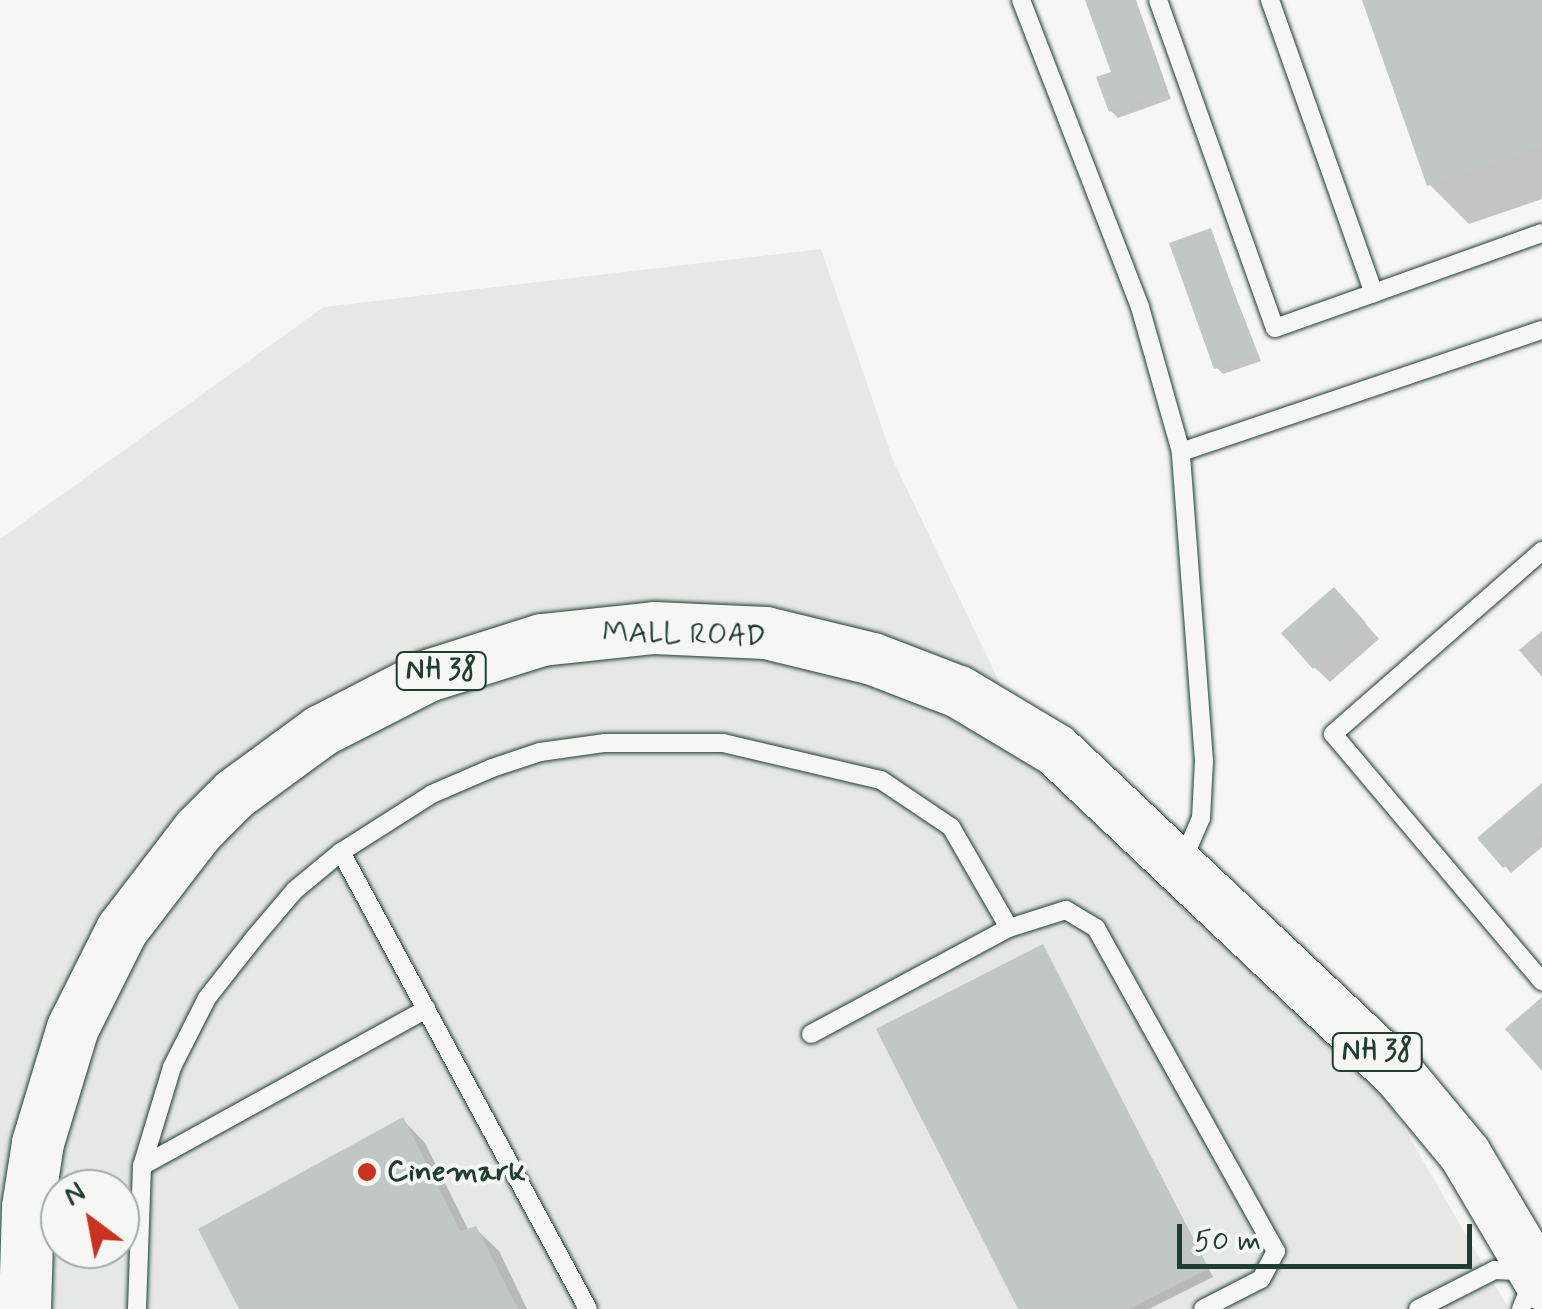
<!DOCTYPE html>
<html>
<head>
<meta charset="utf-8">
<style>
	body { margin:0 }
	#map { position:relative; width:1542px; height:1309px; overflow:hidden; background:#f6f6f2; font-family:Mynerve,sans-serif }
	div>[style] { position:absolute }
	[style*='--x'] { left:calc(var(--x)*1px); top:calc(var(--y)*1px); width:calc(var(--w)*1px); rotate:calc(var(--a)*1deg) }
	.built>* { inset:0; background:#e6e8e4 }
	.shadow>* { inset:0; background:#0003 }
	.building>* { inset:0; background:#c1c8c3 }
	.roads { filter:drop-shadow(0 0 2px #1f3d34) drop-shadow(0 0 2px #1f3d34) }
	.lane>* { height:18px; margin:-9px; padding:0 9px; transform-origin:9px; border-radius:9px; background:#f6f6f2 }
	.primary>* { height:52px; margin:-26px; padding:0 26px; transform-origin:26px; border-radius:26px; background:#f6f6f2 }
	.dots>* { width:28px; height:28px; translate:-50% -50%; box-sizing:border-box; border:5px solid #f6f6f2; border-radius:50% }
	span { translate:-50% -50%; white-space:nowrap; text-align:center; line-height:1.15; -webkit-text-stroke:8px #f6f6f2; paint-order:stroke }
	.shield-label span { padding:2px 8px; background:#f6f6f2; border:2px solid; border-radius:8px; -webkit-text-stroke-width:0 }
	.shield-label { font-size:28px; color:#1f3d34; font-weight:700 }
	.street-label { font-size:30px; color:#1f3d34 }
	.poi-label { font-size:30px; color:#1f3d34; font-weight:700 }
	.left { translate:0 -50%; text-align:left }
	.north { position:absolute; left:40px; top:1169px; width:100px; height:100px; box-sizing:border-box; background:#f6f6f2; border:2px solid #a0aca6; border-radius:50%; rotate:328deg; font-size:28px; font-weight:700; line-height:40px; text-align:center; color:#1f3d34 }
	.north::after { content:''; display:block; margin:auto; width:35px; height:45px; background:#c8321e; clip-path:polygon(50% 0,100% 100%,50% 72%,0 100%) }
	.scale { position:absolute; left:1177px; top:1224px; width:295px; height:45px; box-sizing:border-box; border:5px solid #1f3d34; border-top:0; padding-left:12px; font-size:30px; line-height:35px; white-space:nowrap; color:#1f3d34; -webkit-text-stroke:8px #f6f6f2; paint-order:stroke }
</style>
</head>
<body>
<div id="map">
	<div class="built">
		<i style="clip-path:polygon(evenodd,821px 249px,893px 460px,1041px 769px,1385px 1095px,1509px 1309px,0 1309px,0 539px,324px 307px,821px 249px,60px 1189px,120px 1189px,120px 1249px,60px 1249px,60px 1189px)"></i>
	</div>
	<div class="shadow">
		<i style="clip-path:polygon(1088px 0,1136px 0,1171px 99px,1118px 118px,1111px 111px,1114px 74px)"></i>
		<i style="clip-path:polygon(1365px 0,1542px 0,1542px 199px,1469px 224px,1429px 184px)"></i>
		<i style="clip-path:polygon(1210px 231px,1261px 361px,1223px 374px,1216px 367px)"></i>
		<i style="clip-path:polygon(1349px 605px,1379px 639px,1330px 682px,1315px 668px)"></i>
		<i style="clip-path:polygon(1542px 631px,1542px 677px,1519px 650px)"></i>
		<i style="clip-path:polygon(1542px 786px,1542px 847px,1511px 873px,1505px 866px)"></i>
		<i style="clip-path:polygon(1043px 947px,1213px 1277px,1149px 1309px,1021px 1309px)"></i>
		<i style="clip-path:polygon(403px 1120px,425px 1143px,469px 1231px,476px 1229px,499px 1251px,527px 1309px,242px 1309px)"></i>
	</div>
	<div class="building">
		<i style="clip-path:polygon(1085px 0,1133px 0,1165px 92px,1109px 112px,1096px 77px,1111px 72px)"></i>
		<i style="clip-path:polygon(1362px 0,1542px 0,1542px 146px,1427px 186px)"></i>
		<i style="clip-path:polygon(1211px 228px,1256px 354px,1214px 369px,1169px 243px)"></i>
		<i style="clip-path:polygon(1334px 587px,1366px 623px,1313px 669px,1281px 633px)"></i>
		<i style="clip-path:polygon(1542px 783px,1542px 834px,1503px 868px,1477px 838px)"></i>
		<i style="clip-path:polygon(1043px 944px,1208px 1269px,1129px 1309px,1018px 1309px,876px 1029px)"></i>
		<i style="clip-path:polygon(1542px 997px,1542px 1071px,1505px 1029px)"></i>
		<i style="clip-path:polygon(403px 1117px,460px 1231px,476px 1226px,518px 1309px,239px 1309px,198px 1229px)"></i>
	</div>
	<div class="roads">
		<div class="lane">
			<i style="--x:1021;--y:0;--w:329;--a:68.8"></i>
			<i style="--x:1140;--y:307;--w:151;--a:74.2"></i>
			<i style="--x:1158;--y:0;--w:348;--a:70.4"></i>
			<i style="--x:1275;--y:328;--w:105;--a:-19.5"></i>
			<i style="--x:1270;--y:0;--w:311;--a:70.5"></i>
			<i style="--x:1374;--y:293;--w:178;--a:-19.7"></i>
			<i style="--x:1542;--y:551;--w:278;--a:138.8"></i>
			<i style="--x:1333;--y:734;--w:324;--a:49.8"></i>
			<i style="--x:341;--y:852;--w:108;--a:-32.5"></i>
			<i style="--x:432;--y:794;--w:65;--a:-23.4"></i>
			<i style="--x:492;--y:768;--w:51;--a:-18.4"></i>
			<i style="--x:540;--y:752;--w:66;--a:-7.9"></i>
			<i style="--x:605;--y:743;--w:118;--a:0"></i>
			<i style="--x:723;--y:743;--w:162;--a:13.2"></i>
			<i style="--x:881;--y:780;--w:84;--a:33.9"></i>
			<i style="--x:951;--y:827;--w:116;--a:60.1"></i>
			<i style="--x:1009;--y:928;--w:60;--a:-17.5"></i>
			<i style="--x:1066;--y:910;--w:35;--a:31"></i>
			<i style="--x:1096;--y:928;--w:370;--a:60.9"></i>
			<i style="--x:1276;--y:1251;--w:32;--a:118"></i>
			<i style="--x:1261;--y:1279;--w:65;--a:152.7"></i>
			<i style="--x:1182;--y:862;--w:48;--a:-66.6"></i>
			<i style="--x:1201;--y:818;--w:57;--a:-87"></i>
			<i style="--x:1204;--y:761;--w:310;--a:-94.3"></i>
			<i style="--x:1181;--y:452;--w:381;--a:-18.7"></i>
			<i style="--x:811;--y:1034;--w:225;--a:-28.2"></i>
			<i style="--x:142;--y:1166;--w:325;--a:-28.9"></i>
			<i style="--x:137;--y:1309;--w:143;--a:-88"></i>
			<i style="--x:142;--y:1166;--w:103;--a:-73.1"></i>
			<i style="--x:172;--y:1067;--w:77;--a:-63.1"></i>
			<i style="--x:207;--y:998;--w:78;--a:-51.8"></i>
			<i style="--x:255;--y:937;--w:62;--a:-49.6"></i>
			<i style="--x:295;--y:890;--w:60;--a:-39.6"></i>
			<i style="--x:341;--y:852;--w:519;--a:61.61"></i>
			<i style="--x:1418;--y:1309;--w:86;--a:-26.9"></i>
			<i style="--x:1495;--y:1270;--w:41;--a:2.8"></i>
			<i style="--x:1536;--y:1272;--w:40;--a:112"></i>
		</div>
		<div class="primary">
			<i style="--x:25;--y:1309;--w:102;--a:-88.3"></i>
			<i style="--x:28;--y:1207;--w:65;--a:-81.1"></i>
			<i style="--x:38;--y:1143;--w:120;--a:-73.1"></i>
			<i style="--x:73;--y:1028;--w:110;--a:-63.4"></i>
			<i style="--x:122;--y:930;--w:125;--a:-52.5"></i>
			<i style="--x:198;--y:831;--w:52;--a:-45"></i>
			<i style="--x:235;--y:794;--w:107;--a:-36.2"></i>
			<i style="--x:321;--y:731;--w:120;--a:-27.2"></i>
			<i style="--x:428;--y:676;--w:120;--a:-17.5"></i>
			<i style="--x:542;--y:640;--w:113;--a:-6.1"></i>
			<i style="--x:654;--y:628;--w:112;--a:2.6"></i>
			<i style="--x:766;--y:633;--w:110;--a:13.7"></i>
			<i style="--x:873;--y:659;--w:92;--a:21"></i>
			<i style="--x:959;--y:692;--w:113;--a:30.9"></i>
			<i style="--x:1056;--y:750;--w:469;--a:43.4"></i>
			<i style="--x:1397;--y:1072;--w:107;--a:50.3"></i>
			<i style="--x:1465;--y:1154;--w:151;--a:59.4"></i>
		</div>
	</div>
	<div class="dots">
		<i style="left:367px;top:1172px;background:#c8321e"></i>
	</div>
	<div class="shield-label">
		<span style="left:441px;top:671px">NH 38</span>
		<span style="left:1377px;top:1052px">NH 38</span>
	</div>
	<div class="street-label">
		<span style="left:684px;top:635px;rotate:1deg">MALL ROAD</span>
	</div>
	<div class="poi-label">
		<span class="left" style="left:387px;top:1172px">Cinemark</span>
	</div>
	<div class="north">N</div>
	<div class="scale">50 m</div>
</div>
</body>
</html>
